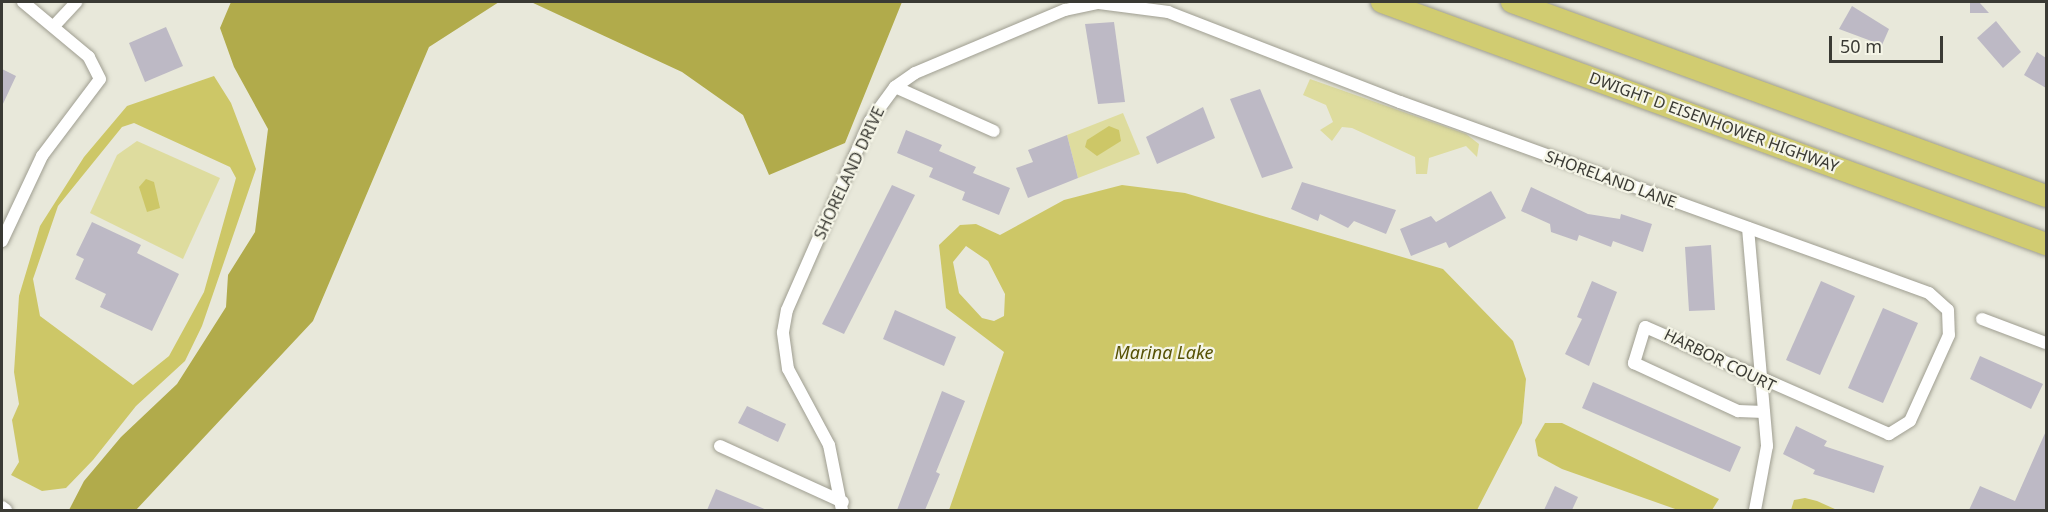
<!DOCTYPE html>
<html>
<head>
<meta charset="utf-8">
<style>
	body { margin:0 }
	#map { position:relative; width:2048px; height:512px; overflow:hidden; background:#e8e8da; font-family:"Noto Sans",sans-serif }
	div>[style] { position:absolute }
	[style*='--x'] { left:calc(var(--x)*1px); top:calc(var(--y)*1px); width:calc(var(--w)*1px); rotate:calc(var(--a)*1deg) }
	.green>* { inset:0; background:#dedc9e }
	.forest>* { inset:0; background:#b1ab4b }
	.water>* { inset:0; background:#cdc767 }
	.building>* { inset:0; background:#bdb9c5 }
	.roads { filter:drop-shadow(0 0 2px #9f9e91) drop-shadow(0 0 2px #9f9e91) }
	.minor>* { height:12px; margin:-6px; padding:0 6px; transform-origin:6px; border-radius:6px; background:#fff }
	.motorway>* { height:22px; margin:-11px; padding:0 11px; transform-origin:11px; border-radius:11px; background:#d1cc71 }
	span { translate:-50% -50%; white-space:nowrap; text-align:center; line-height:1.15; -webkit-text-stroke:4.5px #f5f5e7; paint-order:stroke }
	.street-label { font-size:16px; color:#3a3a34 }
	.water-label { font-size:18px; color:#575205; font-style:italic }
	.frame { position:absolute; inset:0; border:3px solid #3a3a34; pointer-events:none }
	.scale { position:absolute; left:1829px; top:36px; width:114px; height:27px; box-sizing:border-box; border:3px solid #3a3a34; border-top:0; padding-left:8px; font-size:18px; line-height:21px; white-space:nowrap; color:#3a3a34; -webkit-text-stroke:4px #f5f5e7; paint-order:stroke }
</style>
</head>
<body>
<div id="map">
	<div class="green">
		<i style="clip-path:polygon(1310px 79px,1466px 134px,1479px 144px,1477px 157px,1466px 146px,1429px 158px,1427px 174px,1416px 174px,1415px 157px,1352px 128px,1342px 127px,1332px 141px,1320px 130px,1333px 122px,1326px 105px,1303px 95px)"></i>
		<i style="clip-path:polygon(1123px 113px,1140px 154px,1078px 178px,1067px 135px)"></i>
		<i style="clip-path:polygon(137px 141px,220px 178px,183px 259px,90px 213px,117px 155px)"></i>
	</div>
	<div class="forest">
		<i style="clip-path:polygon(231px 2px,499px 2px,429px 47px,313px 321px,136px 510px,69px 510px,84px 481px,121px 437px,177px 384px,226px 307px,228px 275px,255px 232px,268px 129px,234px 67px,220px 28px)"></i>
		<i style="clip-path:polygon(531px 2px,902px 2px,845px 143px,769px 175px,743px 115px,682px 72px)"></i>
	</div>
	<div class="water">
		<i style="clip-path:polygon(evenodd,214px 76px,231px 103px,256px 169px,202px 326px,185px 361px,136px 406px,93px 460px,66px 488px,42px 491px,11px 475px,19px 462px,12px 420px,19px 404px,14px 372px,19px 296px,40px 226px,84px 157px,127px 106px,214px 76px,134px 123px,230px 167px,236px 178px,204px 292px,169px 356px,133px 385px,40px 316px,33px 279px,58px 206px,122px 127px,134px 123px)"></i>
		<i style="clip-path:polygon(1109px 126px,1119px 130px,1121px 141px,1097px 156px,1085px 147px,1087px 140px)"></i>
		<i style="clip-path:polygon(146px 179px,154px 182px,160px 208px,147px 212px,139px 187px)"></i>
		<i style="clip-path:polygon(evenodd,1122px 185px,1185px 193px,1443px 269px,1513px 341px,1526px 379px,1522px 423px,1477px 510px,949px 510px,1004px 352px,946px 308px,939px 245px,960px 225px,976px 224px,1000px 235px,1064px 200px,1122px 185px,966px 246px,988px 261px,1005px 294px,1004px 316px,994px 321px,982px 318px,959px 293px,953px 262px,966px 246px)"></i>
		<i style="clip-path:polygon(1545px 423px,1562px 423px,1719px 499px,1712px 510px,1678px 510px,1562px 469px,1538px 456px,1535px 440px)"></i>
		<i style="clip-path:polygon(1805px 498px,1817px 501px,1837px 510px,1791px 510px,1794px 500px)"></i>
	</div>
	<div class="building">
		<i style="clip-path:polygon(1970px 2px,1979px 2px,1989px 13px,1970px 13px)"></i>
		<i style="clip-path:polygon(1852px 6px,1889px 29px,1882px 45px,1839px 29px)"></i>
		<i style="clip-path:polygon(1996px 21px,2021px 52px,2003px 68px,1977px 38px)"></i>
		<i style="clip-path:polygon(1114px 22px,1125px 102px,1098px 104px,1085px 24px)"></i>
		<i style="clip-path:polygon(166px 27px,183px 66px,145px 82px,129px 43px)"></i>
		<i style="clip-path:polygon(2037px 52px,2046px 58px,2046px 88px,2024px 75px)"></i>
		<i style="clip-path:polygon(2px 69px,16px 76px,2px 106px)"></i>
		<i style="clip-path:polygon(1260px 89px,1293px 168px,1262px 178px,1230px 99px)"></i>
		<i style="clip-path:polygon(1203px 107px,1215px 138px,1157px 164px,1146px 137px)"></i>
		<i style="clip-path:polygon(906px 130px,942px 145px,939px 151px,976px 167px,973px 173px,1010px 188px,999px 215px,962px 200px,965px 192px,929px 177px,933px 168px,897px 153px)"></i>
		<i style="clip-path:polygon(1067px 135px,1078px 178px,1028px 198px,1016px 168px,1033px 162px,1028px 150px)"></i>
		<i style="clip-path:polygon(1302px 182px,1396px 210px,1386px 234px,1354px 221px,1348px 228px,1320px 214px,1318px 221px,1291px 209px)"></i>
		<i style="clip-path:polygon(892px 185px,915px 195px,844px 334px,822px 324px)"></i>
		<i style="clip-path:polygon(1531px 187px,1588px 214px,1620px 219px,1621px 214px,1652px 224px,1643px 252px,1613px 241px,1611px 247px,1579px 235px,1577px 241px,1551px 232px,1550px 224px,1521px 211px)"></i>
		<i style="clip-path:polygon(1491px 191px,1506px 218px,1449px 248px,1446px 242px,1411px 256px,1400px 229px,1431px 216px,1436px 222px)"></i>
		<i style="clip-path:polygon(92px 222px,141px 245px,137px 253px,179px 274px,152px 331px,100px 307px,106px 294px,75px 279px,84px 259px,76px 255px)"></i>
		<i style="clip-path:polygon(1711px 245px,1715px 310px,1689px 311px,1685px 247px)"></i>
		<i style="clip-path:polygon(1592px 281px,1617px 292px,1589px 366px,1565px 354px,1582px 319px,1577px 317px)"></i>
		<i style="clip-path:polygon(1821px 281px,1855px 296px,1820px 375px,1786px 360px)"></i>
		<i style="clip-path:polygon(1883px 308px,1918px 323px,1883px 403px,1848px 388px)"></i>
		<i style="clip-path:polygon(895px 310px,956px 337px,944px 366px,883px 339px)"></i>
		<i style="clip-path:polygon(1980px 356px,2043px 384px,2031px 409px,1970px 379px)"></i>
		<i style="clip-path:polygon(1593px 382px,1741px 447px,1730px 472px,1582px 408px)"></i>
		<i style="clip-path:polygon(942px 391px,965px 401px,936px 472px,940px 474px,925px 510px,897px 510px)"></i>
		<i style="clip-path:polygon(747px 406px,786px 424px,778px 442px,738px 423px)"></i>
		<i style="clip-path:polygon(1796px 426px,1827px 441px,1824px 446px,1884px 466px,1874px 493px,1813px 474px,1815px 470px,1783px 454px)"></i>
		<i style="clip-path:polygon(2046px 431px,2046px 510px,1969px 510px,1980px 486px,2015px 501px)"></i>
		<i style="clip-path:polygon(1555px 486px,1578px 497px,1572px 510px,1544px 510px)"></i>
		<i style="clip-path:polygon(716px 489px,767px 510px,707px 510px)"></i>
	</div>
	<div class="roads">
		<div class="minor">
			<i style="--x:54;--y:26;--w:33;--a:-47"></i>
			<i style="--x:895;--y:87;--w:108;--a:24"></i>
			<i style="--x:1748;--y:228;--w:219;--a:85"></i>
			<i style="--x:1767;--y:446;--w:65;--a:100.6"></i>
			<i style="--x:2;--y:241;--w:94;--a:-64.8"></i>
			<i style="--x:42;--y:156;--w:96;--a:-53"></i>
			<i style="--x:100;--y:79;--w:25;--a:-117"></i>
			<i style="--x:89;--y:57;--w:86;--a:-140.2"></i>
			<i style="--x:1982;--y:319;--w:68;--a:20.6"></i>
			<i style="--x:720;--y:446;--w:135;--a:24.5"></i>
			<i style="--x:2;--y:507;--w:5;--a:37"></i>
			<i style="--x:842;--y:510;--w:66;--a:-101.3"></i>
			<i style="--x:829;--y:445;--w:86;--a:-118.3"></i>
			<i style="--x:788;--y:369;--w:37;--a:-98"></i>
			<i style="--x:783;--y:332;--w:22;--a:-80"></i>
			<i style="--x:787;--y:310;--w:206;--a:-66.3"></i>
			<i style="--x:870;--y:121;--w:42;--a:-53.7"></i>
			<i style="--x:895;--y:87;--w:24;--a:-35"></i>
			<i style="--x:915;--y:73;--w:163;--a:-22.8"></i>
			<i style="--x:1065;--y:10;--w:35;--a:-12"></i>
			<i style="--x:1099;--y:3;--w:70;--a:7.4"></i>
			<i style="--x:1168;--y:12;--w:249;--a:21.2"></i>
			<i style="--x:1400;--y:102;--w:562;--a:19.85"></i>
			<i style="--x:1929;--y:293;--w:25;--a:42"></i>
			<i style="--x:1948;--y:310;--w:25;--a:88"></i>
			<i style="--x:1949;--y:335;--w:94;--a:114.4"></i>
			<i style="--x:1910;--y:421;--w:25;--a:148"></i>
			<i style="--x:1889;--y:434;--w:266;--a:-156.3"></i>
			<i style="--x:1645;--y:327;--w:38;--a:107"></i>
			<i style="--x:1634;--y:363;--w:115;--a:24.8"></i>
			<i style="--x:1738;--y:411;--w:26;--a:2"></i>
		</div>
		<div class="motorway">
			<i style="--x:1382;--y:2;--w:707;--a:20.02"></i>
			<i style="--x:1512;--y:2;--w:568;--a:19.97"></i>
		</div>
	</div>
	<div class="street-label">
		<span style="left:1714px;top:122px;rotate:20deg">DWIGHT D EISENHOWER HIGHWAY</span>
		<span style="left:849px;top:173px;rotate:-65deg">SHORELAND DRIVE</span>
		<span style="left:1611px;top:179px;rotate:20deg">SHORELAND LANE</span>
		<span style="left:1720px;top:360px;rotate:26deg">HARBOR COURT</span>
	</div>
	<div class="water-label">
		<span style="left:1164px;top:352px">Marina Lake</span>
	</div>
	<div class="frame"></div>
	<div class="scale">50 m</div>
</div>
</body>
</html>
